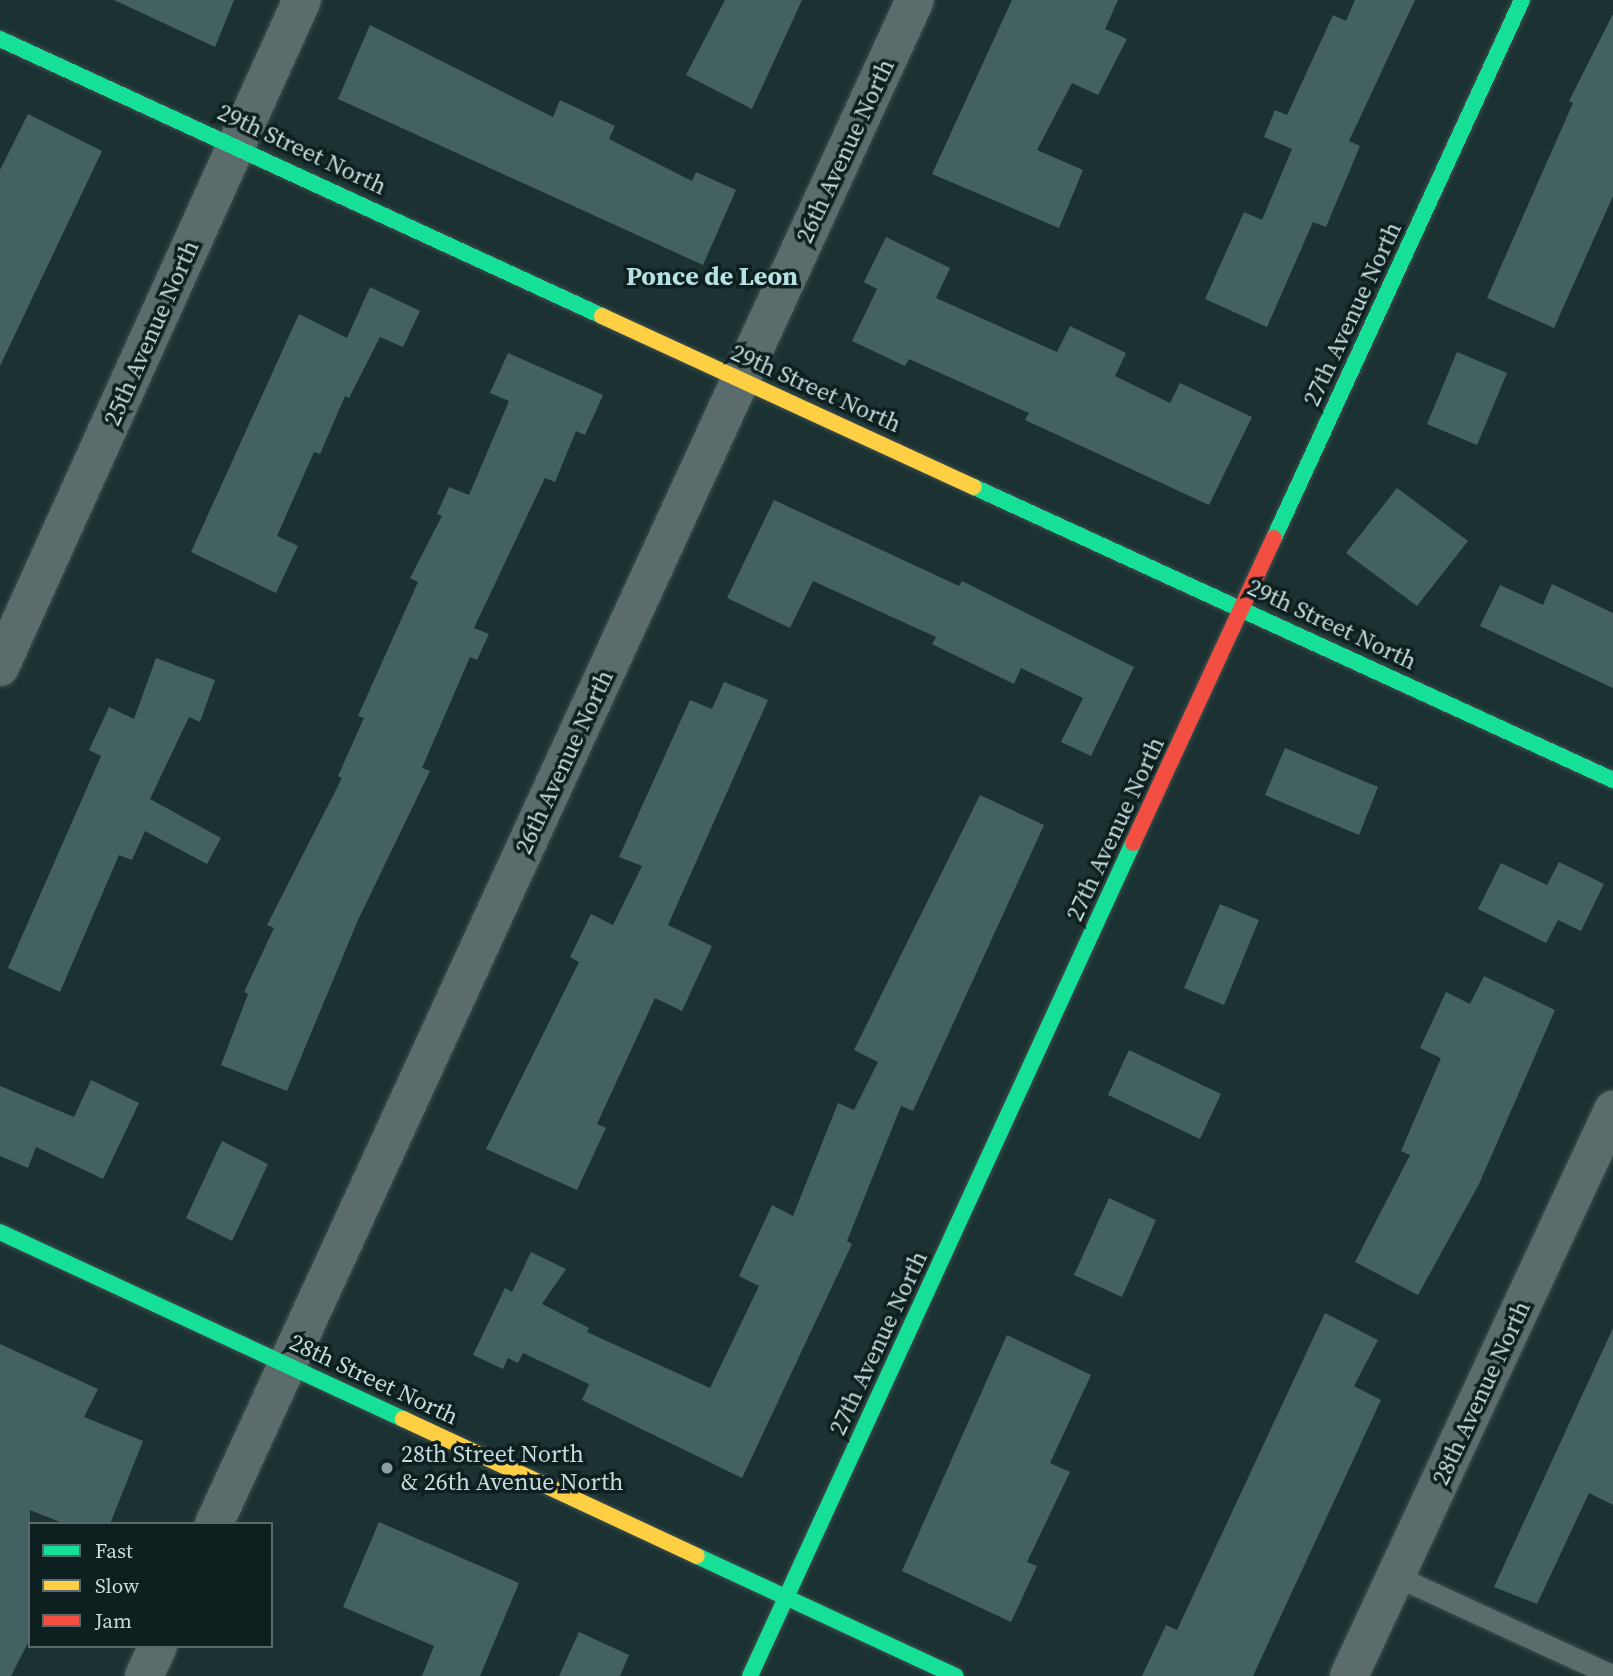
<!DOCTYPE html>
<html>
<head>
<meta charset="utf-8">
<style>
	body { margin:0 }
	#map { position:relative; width:1613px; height:1676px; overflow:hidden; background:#1c3232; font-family:"Source Serif 4",serif }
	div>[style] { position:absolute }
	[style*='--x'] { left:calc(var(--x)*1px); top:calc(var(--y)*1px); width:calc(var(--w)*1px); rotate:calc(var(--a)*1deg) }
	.building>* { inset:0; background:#446162 }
	.roads { filter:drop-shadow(0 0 2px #3e4f50) drop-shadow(0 0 2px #3e4f50) }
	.lane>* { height:21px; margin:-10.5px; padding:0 10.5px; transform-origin:10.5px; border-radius:10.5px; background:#5c6c6c }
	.street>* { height:38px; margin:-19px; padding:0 19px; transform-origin:19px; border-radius:19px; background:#5c6c6c }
	.fast>* { height:16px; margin:-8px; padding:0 8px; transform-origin:8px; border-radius:8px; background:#16e098 }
	.slow>* { height:16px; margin:-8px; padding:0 8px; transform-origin:8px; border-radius:8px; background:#ffcf43 }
	.jam>* { height:16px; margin:-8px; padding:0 8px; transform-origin:8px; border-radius:8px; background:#f24e42 }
	.dots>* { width:19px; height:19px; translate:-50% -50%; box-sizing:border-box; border:4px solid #0e1f1f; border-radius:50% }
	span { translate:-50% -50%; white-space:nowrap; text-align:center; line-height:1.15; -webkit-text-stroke:7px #0e1f1f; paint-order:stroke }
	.street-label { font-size:24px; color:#c6dbdc }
	.poi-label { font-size:24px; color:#c6dbdc }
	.left { translate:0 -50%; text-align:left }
	.neighbourhood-label { font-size:26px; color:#b6e1e2; font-weight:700 }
	.legend { position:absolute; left:28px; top:1522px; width:245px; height:126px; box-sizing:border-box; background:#0e1f1f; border:2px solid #586a6b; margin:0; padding:9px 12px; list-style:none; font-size:21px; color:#c6dbdc }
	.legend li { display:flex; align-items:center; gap:14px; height:35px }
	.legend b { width:35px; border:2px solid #586a6b }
</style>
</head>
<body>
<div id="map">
	<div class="building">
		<i style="clip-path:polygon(114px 0,234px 0,215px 47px)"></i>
		<i style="clip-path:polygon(725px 0,802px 0,752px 109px,686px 75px)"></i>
		<i style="clip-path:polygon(1012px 0,1118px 0,1105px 29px,1127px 39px,1098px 95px,1072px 83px,1037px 150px,1083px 170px,1059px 228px,932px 174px)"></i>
		<i style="clip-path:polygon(1355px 0,1415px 0,1349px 141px,1360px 146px,1326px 227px,1313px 222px,1267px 327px,1205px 299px,1244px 212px,1262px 220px,1292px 149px,1264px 137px,1275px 110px,1287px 115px,1333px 15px,1346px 21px)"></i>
		<i style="clip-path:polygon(1613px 14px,1613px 196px,1554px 328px,1487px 298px,1573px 103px,1569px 101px)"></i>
		<i style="clip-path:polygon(370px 25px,553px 117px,560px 100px,615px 126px,609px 139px,692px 181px,696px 172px,736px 190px,703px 265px,338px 99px)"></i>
		<i style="clip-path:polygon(28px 114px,102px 151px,0 366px,0 170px)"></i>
		<i style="clip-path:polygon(886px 237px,950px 268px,936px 298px,1057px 352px,1070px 326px,1126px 353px,1115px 376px,1170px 403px,1180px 383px,1252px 417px,1209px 505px,1025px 420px,1029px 413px,909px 359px,905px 366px,852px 341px,877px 289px,864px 282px)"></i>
		<i style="clip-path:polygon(370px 287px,420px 311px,403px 347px,380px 337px,349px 398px,345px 396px,320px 454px,314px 452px,277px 536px,298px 546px,276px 593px,191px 552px,299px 314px,347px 338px)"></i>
		<i style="clip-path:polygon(1457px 352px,1507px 373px,1477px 445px,1427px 424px)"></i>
		<i style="clip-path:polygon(508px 353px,603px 395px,585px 435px,576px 431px,555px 482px,545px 478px,474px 628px,489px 634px,477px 660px,470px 657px,422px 768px,430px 771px,358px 920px,287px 1091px,221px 1065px,248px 994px,244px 992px,274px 928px,267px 925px,342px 778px,338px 776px,364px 718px,358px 716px,418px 582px,410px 578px,442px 516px,437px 514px,449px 487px,469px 495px,509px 401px,490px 393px)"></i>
		<i style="clip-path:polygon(1397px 488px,1468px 541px,1417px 606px,1346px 553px)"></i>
		<i style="clip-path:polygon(774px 500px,959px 586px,962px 581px,1134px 667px,1091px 756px,1061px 742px,1083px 698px,1021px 668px,1014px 684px,932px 644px,936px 637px,813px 581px,790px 628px,727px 598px)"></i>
		<i style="clip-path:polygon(1552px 584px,1613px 613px,1613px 688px,1480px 626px,1500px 585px,1543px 605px)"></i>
		<i style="clip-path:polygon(156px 658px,215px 680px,200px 722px,189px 717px,150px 799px,221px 838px,207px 864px,145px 831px,132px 860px,119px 855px,60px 992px,8px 968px,101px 756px,89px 750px,109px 707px,134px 719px)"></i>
		<i style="clip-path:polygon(724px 682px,768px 700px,668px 925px,712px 946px,682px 1011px,655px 998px,597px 1124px,606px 1128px,577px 1190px,486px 1149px,579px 962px,570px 957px,591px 914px,613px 925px,642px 866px,619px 857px,690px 700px,712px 709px)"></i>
		<i style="clip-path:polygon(1285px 748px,1378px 787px,1359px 835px,1265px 795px)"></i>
		<i style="clip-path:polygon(980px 795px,1044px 825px,913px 1111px,901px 1106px,847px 1241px,852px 1244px,742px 1478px,582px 1400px,589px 1384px,523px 1353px,518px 1363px,508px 1358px,503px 1369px,473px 1355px,505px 1288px,512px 1292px,531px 1252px,566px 1269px,542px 1304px,589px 1328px,587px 1332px,710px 1388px,759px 1286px,739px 1276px,772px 1205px,793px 1216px,838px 1103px,854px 1110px,878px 1062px,854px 1050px)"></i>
		<i style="clip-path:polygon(1559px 862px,1604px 884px,1581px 931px,1558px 920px,1546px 943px,1478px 909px,1501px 863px,1547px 885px)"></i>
		<i style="clip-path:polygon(1220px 904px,1259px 920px,1224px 1005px,1184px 988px)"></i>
		<i style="clip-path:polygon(1484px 976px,1555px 1010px,1479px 1184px,1418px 1295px,1355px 1262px,1410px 1155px,1401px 1151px,1441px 1058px,1420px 1048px,1446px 992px,1470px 1004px)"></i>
		<i style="clip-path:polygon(1129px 1050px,1221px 1094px,1200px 1139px,1108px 1095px)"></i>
		<i style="clip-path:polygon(91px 1080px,139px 1103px,103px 1179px,36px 1147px,28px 1168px,0 1156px,0 1086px,74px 1117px)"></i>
		<i style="clip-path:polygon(222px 1141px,268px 1164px,232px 1241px,186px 1218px)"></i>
		<i style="clip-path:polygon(1109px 1198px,1156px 1220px,1122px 1297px,1074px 1275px)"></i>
		<i style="clip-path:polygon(1325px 1313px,1378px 1340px,1354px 1386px,1381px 1400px,1253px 1676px,1142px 1676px,1166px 1625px,1177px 1630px)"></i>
		<i style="clip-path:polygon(1613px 1328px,1613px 1505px,1589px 1493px,1537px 1604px,1494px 1587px)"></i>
		<i style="clip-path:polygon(1007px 1335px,1091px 1375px,1050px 1463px,1070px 1472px,1027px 1562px,1037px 1566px,1011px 1622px,902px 1571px)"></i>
		<i style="clip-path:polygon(0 1344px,98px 1389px,84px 1417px,143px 1441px,110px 1524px,65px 1524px,30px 1510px,30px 1639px,11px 1676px,0 1676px)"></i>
		<i style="clip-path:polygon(379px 1522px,519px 1583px,480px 1676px,422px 1676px,434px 1646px,343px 1607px)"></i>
		<i style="clip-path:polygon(579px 1632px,629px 1655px,620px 1676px,559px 1676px)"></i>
	</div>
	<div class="roads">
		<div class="lane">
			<i style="--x:1396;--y:1576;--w:239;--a:24.7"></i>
		</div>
		<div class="street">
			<i style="--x:0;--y:667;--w:732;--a:-65.64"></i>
			<i style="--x:214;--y:1524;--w:1677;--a:-65.3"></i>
			<i style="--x:144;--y:1676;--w:33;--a:-65"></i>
			<i style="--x:1349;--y:1676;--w:625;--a:-64.99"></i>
		</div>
		<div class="fast">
			<i style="--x:0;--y:39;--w:663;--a:24.71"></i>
			<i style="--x:974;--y:487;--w:703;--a:24.63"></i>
			<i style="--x:1274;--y:538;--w:592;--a:-65.25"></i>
			<i style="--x:0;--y:1232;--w:444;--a:24.9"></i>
			<i style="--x:697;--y:1556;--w:285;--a:24.9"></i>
			<i style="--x:750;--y:1676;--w:917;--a:-65.31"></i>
		</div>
		<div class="slow">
			<i style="--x:602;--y:316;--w:409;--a:24.7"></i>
			<i style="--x:403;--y:1419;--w:324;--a:25"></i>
		</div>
		<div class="jam">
			<i style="--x:1133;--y:843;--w:336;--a:-65.2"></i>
		</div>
	</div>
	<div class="dots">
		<i style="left:387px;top:1468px;background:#8aa0a0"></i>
	</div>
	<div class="street-label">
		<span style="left:302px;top:149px;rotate:25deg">29th Street North</span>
		<span style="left:845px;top:151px;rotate:-65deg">26th Avenue North</span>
		<span style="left:1352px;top:314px;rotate:-65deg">27th Avenue North</span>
		<span style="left:151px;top:333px;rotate:-66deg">25th Avenue North</span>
		<span style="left:816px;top:388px;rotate:24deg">29th Street North</span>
		<span style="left:1332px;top:624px;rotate:25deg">29th Street North</span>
		<span style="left:564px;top:762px;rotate:-65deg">26th Avenue North</span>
		<span style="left:1115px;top:829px;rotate:-65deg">27th Avenue North</span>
		<span style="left:878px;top:1343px;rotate:-65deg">27th Avenue North</span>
		<span style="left:374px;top:1379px;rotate:25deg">28th Street North</span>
		<span style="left:1481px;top:1393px;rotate:-65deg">28th Avenue North</span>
	</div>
	<div class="poi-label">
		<span class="left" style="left:401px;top:1468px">28th Street North<br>&amp; 26th Avenue North</span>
	</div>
	<div class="neighbourhood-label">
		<span style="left:712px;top:277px">Ponce de Leon</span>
	</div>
	<ul class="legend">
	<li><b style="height:9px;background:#16e098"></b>Fast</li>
	<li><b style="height:9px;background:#ffcf43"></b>Slow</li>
	<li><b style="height:9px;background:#f24e42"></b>Jam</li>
	</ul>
</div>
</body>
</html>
